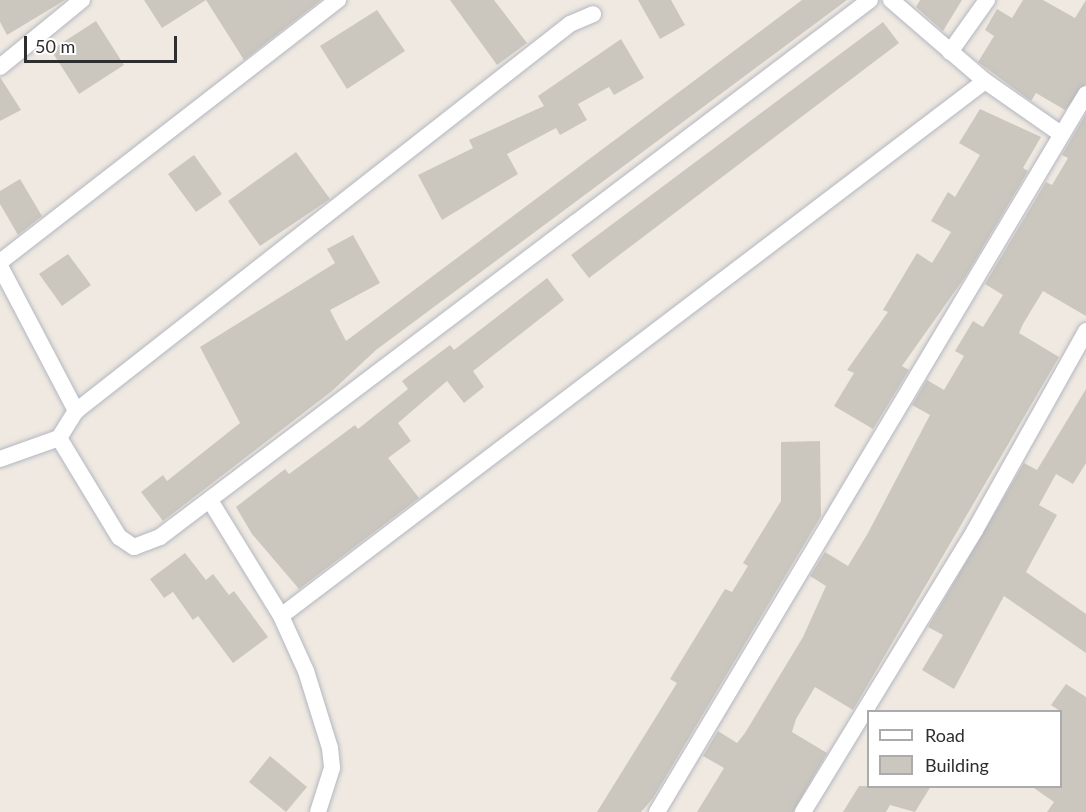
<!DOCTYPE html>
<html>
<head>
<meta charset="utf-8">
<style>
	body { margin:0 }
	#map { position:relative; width:1086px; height:812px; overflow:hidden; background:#efe9e1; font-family:Lato,sans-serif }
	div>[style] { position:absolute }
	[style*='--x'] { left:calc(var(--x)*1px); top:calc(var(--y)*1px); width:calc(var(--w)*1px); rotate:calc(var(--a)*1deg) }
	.building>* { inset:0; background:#cbc7bf }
	.roads { filter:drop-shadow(0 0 2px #b4b7c1) drop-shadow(0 0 2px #b4b7c1) }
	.minor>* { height:16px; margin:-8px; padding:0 8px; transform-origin:8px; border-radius:8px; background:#fff }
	span { translate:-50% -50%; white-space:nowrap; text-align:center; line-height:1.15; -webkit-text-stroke:5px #fff; paint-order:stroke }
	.legend { position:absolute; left:867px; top:710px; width:195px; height:78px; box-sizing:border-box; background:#fff; border:2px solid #ababab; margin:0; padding:8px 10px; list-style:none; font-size:18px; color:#2e2e2e }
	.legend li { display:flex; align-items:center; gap:12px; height:30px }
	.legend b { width:30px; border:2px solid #ababab }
	.scale { position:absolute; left:24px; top:36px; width:153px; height:27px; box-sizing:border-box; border:3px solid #2e2e2e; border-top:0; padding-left:8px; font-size:18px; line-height:21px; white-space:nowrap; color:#2e2e2e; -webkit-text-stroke:4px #fff; paint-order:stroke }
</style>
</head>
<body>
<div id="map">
	<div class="building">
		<i style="clip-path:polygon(0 0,65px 0,7px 35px,0 22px)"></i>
		<i style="clip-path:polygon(144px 0,321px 0,244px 60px,206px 0,162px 28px)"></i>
		<i style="clip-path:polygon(450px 0,494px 0,527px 43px,497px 65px)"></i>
		<i style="clip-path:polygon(638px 0,671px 0,685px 25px,660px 39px)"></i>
		<i style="clip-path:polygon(802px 0,847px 0,376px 350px,332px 391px,163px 521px,141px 492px,163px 475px,167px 481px,240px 423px,200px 347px,335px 263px,327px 249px,353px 235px,380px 283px,330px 310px,346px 341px)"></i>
		<i style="clip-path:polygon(920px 0,962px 0,943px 31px,916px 7px)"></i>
		<i style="clip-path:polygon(1023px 0,1043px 0,1075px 18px,1086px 0,1086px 84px,1065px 110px,1036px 93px,1031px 101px,978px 62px,994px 36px,985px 30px,997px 9px,1012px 18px)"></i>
		<i style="clip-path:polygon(377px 10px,405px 51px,347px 89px,320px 46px)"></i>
		<i style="clip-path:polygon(96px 21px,124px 65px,79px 94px,51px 50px)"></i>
		<i style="clip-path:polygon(883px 22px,899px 43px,589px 278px,571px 255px)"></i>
		<i style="clip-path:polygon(621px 39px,644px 78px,614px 95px,609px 87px,578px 104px,587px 120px,560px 135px,556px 128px,507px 154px,518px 174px,442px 220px,418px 175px,473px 148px,469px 140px,544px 106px,538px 96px)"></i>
		<i style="clip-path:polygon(0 77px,21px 110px,0 121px)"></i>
		<i style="clip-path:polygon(980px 109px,1041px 137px,1023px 168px,1028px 171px,965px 277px,902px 366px,909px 370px,873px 429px,834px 406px,854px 373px,847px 370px,888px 312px,883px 310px,917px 253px,932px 263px,951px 232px,931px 221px,948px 192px,955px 197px,980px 155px,959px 143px)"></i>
		<i style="clip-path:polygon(1086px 114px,1086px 316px,1043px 291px,1023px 324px,1019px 333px,1059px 357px,853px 710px,815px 687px,796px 719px,792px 732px,827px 753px,793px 812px,697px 812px,724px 768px,703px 756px,718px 731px,737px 743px,745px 733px,803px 637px,826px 586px,810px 576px,825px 552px,848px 566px,868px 533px,930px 415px,912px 405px,927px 380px,944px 390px,964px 356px,955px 351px,973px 321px,983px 327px,1003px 295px,985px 284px,1046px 182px,1052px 185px,1068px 158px,1062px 155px)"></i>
		<i style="clip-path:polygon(296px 152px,330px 199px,260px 246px,228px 201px)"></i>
		<i style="clip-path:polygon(194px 155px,222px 194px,196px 212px,168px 174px)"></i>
		<i style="clip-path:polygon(20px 179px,42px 216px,18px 235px,0 204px,0 191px)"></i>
		<i style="clip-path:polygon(68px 254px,91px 285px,62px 306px,39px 274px)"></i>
		<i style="clip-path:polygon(547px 278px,564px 300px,473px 371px,484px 387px,464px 403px,447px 381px,398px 423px,411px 441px,388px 458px,419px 498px,299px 589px,252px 534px,236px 507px,285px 469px,289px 474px,355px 425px,358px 429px,408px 389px,402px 381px,450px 345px,454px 350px)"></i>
		<i style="clip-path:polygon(1086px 389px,1086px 463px,1073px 484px,1056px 474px,1039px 505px,1057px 515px,1026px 572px,1086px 614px,1086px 653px,1004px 596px,954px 689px,922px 670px,943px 635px,928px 627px,1024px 463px,1037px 470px)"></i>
		<i style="clip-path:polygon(820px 441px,821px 516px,653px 798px,641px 812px,597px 812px,677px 683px,670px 679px,725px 589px,732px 592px,748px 566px,743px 563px,781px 501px,781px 442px)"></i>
		<i style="clip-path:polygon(185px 553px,206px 580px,213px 574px,229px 595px,234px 591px,268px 637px,233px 663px,198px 616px,193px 620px,173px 592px,164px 598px,150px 579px)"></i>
		<i style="clip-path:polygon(1066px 684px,1086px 697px,1086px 812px,1047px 812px,1054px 802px,1031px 786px,1060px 786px,1060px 711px,1051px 705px)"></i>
		<i style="clip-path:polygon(270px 756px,307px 787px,286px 812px,249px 782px)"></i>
		<i style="clip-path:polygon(859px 786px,931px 786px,915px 812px,890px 805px,886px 812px,843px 812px)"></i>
	</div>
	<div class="roads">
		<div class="minor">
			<i style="--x:891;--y:0;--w:124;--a:40.8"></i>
			<i style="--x:985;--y:81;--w:93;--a:34.9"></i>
			<i style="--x:950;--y:52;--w:64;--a:-54.6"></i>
			<i style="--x:0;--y:67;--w:106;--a:-39.3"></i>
			<i style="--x:0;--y:262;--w:428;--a:-37.8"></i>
			<i style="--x:0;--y:266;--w:164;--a:62.3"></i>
			<i style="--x:59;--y:438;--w:116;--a:58.8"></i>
			<i style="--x:119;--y:537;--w:18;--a:34"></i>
			<i style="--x:134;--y:547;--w:28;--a:-21"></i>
			<i style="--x:160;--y:537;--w:890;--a:-37.1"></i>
			<i style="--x:0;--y:459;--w:63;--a:-19.6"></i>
			<i style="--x:59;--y:438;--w:32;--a:-58"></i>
			<i style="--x:76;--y:411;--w:628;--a:-38.08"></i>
			<i style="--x:570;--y:24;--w:25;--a:-23"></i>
			<i style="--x:211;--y:502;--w:134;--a:58.4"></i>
			<i style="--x:281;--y:616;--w:884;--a:-37.23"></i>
			<i style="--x:281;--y:616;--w:60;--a:65.6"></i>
			<i style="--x:306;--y:671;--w:81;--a:72.7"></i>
			<i style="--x:330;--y:748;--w:20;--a:84"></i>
			<i style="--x:332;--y:768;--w:46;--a:107.7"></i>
			<i style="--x:657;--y:812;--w:836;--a:-59.14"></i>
			<i style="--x:803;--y:812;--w:330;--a:-58.6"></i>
			<i style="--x:975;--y:530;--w:228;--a:-60.8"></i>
		</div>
	</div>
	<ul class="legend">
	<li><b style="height:8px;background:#fff"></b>Road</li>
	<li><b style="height:16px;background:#cbc7bf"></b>Building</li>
	</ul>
	<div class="scale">50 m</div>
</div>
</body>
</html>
